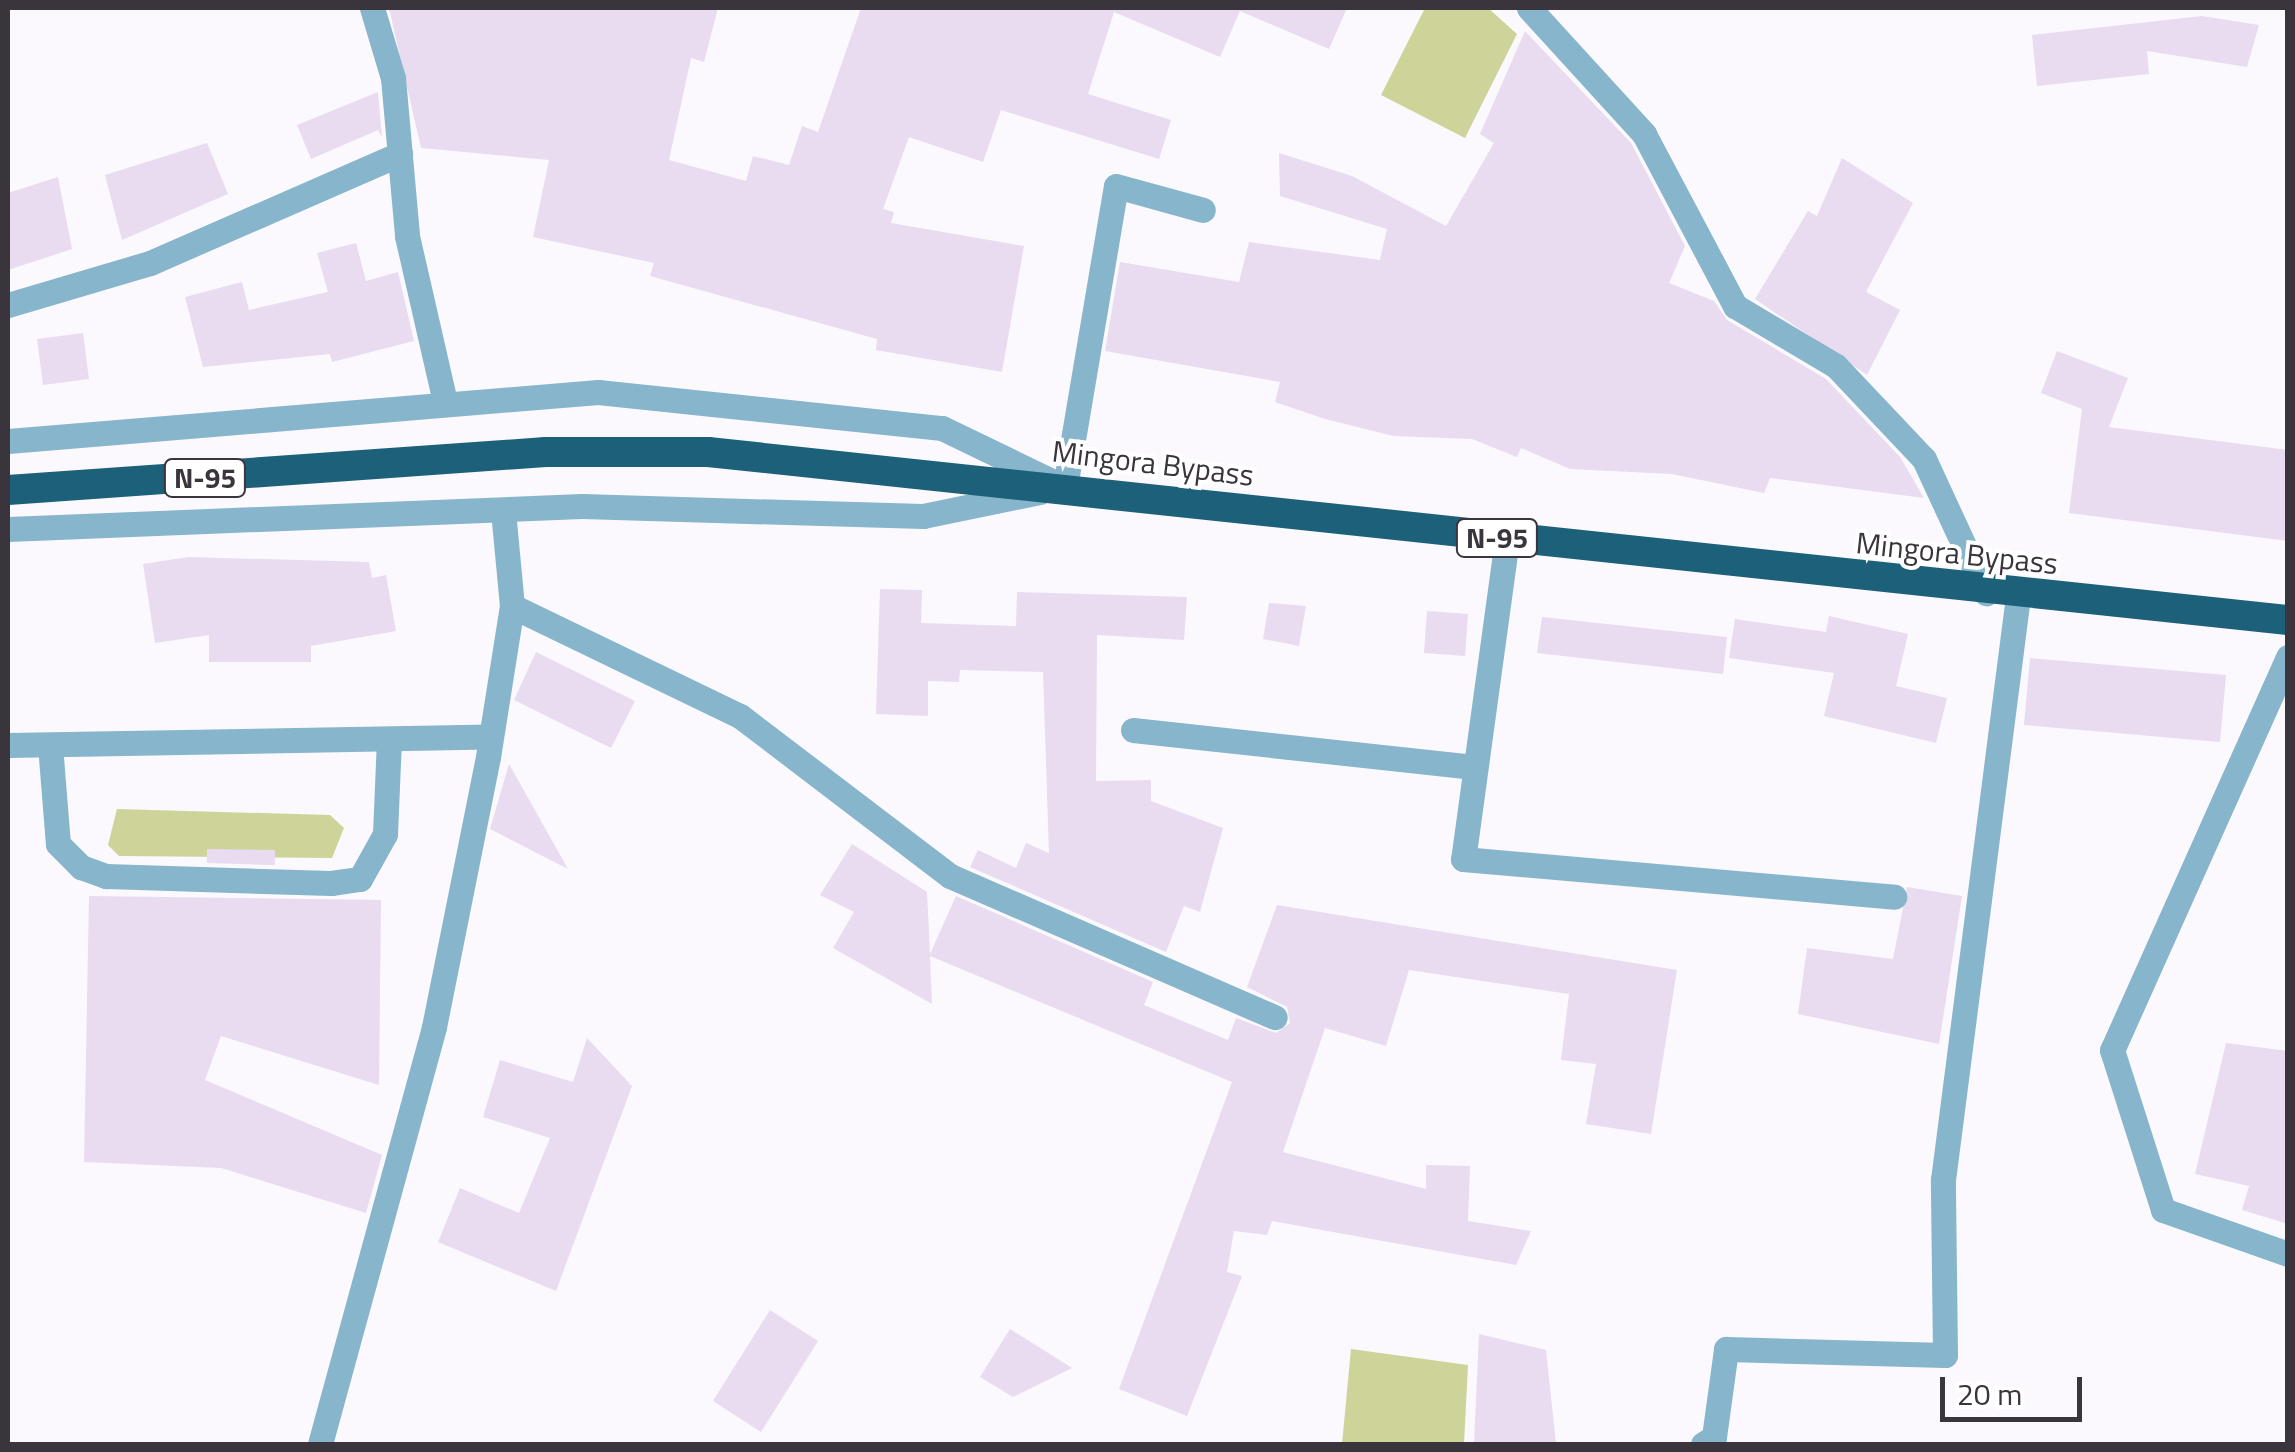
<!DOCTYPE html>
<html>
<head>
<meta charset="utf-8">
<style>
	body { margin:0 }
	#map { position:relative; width:2295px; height:1452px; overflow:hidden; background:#fbf9fd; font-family:"Titillium Web",sans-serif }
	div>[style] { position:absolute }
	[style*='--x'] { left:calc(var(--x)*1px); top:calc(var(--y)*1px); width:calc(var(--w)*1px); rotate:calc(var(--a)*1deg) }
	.green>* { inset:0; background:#ced499 }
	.building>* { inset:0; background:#e9dbf0 }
	.lane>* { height:25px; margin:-12.5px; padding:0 12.5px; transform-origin:12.5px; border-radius:12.5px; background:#87b5cb }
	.street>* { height:25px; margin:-12.5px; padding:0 12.5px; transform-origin:12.5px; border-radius:12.5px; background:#87b5cb }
	.highway>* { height:30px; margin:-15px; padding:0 15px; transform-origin:15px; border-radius:15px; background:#1c607a }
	span { translate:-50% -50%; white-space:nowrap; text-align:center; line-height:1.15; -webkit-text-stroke:8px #fff; paint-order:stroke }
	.shield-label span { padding:2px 8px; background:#fff; border:2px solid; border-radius:8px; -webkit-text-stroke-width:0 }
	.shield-label { font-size:28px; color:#3a353d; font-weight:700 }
	.street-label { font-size:30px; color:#3a353d }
	.frame { position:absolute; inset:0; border:10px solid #3a353d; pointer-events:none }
	.scale { position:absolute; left:1940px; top:1377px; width:142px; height:45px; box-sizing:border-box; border:5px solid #3a353d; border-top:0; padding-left:12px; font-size:30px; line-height:35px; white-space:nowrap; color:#3a353d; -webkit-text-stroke:8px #fff; paint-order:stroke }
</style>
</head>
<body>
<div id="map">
	<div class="green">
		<i style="clip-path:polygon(1425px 8px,1488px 8px,1517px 34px,1465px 138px,1381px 95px)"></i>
		<i style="clip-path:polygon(117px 809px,330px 815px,344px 828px,332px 858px,119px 856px,108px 845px)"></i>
		<i style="clip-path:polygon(1351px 1349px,1468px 1365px,1464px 1444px,1342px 1444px)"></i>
	</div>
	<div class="building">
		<i style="clip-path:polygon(389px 8px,718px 8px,704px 62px,691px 58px,669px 160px,746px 181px,753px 156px,789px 165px,802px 126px,818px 132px,861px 8px,1347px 8px,1329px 49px,1240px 11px,1220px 57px,1114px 12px,1088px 94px,1171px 120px,1159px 159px,1001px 110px,983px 162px,909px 137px,883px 209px,894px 212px,891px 223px,1024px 246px,1002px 372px,876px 350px,877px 339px,650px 276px,654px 263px,533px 237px,549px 160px,421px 148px)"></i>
		<i style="clip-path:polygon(2202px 16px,2259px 25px,2247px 67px,2147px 51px,2149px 74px,2037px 86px,2032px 35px)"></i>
		<i style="clip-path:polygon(1525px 31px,1631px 143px,1685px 246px,1669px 283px,1714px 301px,1727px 320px,1826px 379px,1900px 457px,1924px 498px,1770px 478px,1764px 493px,1672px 474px,1570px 469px,1521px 448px,1517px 457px,1472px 439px,1393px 436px,1325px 419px,1275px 402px,1280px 382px,1105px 351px,1120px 262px,1239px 282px,1249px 242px,1380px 260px,1387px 229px,1280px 196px,1279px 153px,1352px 176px,1446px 226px,1494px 143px,1480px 134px)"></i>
		<i style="clip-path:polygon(378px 92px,382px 137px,378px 130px,311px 159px,297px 125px)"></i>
		<i style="clip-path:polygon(207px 143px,228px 194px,122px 240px,105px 175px)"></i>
		<i style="clip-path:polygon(1842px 158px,1913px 203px,1866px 292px,1900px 310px,1867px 375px,1755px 299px,1808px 211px,1817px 216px)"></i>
		<i style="clip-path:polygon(58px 177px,72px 249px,8px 270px,8px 193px)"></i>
		<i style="clip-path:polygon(356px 243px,366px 281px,398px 272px,414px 341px,332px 362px,330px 354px,203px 367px,185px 297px,242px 282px,249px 310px,328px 292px,317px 253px)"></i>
		<i style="clip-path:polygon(83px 333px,89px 379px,43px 385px,37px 339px)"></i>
		<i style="clip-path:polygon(2057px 351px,2128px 378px,2109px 427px,2288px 450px,2288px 541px,2069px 513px,2082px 409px,2041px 393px)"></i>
		<i style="clip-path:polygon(188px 557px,369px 562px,372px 578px,386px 575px,396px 631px,311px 646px,311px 662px,209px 662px,209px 635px,155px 643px,143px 564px)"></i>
		<i style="clip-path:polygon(880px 589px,922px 590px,921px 623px,1016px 626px,1017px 592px,1187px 597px,1184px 640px,1097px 635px,1096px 781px,1151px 780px,1151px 801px,1223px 828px,1200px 912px,1184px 906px,1166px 952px,970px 867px,978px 850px,1016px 868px,1026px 843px,1049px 853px,1043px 672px,960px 670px,959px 682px,928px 681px,928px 716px,876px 714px)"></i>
		<i style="clip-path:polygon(1269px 603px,1306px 606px,1299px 646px,1263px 639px)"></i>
		<i style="clip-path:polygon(1427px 611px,1468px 614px,1465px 656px,1424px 653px)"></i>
		<i style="clip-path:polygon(1829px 616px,1908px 634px,1896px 686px,1947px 698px,1936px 743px,1824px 716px,1834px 673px,1729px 658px,1735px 619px,1826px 632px)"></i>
		<i style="clip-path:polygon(1542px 617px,1727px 637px,1723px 674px,1537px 653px)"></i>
		<i style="clip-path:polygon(536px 652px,635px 701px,611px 748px,514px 700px)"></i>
		<i style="clip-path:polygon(2030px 658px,2226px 675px,2220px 742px,2024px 725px)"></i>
		<i style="clip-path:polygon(509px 764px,568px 869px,490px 829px)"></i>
		<i style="clip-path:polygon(852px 844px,927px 892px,930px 954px,956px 896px,1153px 982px,1144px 1005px,1228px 1040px,1236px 1018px,1276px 1033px,1290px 1023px,1287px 1007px,1247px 987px,1277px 905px,1677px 970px,1651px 1134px,1586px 1124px,1596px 1064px,1561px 1060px,1569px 994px,1409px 970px,1386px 1046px,1325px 1028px,1283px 1152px,1426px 1189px,1426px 1165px,1470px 1166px,1468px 1221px,1531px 1231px,1516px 1265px,1272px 1221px,1267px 1235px,1234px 1231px,1227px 1272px,1242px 1276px,1187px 1416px,1119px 1389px,1232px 1082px,930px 956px,932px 1004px,833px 948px,854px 912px,820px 895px)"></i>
		<i style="clip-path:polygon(207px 849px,275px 850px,275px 865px,207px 863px)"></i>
		<i style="clip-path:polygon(1907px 887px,1962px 896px,1939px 1044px,1798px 1014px,1807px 948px,1893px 959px)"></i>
		<i style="clip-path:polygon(89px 896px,381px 900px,379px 1085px,221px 1036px,205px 1080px,382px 1155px,366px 1213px,221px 1168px,84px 1162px)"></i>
		<i style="clip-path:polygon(587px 1038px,632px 1086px,556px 1291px,438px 1242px,460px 1188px,519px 1213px,550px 1138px,483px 1117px,500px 1060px,573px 1082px)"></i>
		<i style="clip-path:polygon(2226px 1043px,2288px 1051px,2288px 1224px,2242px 1210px,2249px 1186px,2195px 1174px)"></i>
		<i style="clip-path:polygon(770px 1310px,818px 1341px,761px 1432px,713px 1401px)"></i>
		<i style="clip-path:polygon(1010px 1329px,1072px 1368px,1013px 1397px,980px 1377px)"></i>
		<i style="clip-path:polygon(1479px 1334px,1546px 1350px,1556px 1444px,1474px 1444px)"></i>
	</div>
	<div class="lane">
		<i style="--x:2288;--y:657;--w:431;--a:114.1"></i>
		<i style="--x:2112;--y:1050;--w:168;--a:72.3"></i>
		<i style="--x:2163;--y:1210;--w:133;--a:19.4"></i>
	</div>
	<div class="street">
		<i style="--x:372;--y:8;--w:73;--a:73.3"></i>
		<i style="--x:393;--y:78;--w:159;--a:84.9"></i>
		<i style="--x:407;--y:236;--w:170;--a:77.1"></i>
		<i style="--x:1529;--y:8;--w:171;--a:47.6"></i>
		<i style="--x:1644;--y:134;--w:195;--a:62.1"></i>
		<i style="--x:1735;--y:306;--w:117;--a:30.7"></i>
		<i style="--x:1836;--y:366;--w:128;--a:46.6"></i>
		<i style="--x:1924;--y:459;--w:148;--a:65.2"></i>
		<i style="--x:8;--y:305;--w:148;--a:-16.5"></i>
		<i style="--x:150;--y:263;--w:273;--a:-23.6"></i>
		<i style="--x:8;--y:441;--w:592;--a:-4.75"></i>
		<i style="--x:598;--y:392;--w:346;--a:6"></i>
		<i style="--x:942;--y:428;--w:131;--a:25.8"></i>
		<i style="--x:1065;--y:487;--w:305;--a:-80.4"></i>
		<i style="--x:1116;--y:186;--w:90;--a:15.4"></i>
		<i style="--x:8;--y:529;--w:574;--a:-2.29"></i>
		<i style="--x:582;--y:506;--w:341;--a:1.7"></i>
		<i style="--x:923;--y:516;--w:119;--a:-11.6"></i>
		<i style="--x:1507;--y:539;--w:323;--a:97.8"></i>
		<i style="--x:1463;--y:859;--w:433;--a:5"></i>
		<i style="--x:512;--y:606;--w:253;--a:25.8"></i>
		<i style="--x:740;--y:716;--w:264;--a:37.3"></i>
		<i style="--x:950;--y:876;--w:354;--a:23.5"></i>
		<i style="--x:1133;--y:730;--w:343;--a:6.2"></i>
		<i style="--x:8;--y:745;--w:482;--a:-1"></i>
		<i style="--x:50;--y:745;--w:99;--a:85.4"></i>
		<i style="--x:58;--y:844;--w:33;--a:45"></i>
		<i style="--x:81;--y:867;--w:27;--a:20"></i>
		<i style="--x:106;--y:876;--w:225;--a:1.8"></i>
		<i style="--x:331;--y:883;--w:29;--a:-8"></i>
		<i style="--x:360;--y:879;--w:51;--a:-60.9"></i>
		<i style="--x:385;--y:834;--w:95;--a:-87.6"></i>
		<i style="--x:320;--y:1444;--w:432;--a:-74.7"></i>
		<i style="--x:434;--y:1027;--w:275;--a:-78.7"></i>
		<i style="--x:488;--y:757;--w:153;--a:-81"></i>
		<i style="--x:512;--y:606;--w:96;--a:-95.4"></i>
		<i style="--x:1703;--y:1444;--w:13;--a:-32"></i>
		<i style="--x:1714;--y:1437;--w:89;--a:-82.2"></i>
		<i style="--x:1726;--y:1349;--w:219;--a:1.6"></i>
		<i style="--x:1945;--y:1355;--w:175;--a:-90.7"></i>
		<i style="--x:1943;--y:1180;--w:589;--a:-82.68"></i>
	</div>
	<div class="highway">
		<i style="--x:8;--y:490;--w:539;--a:-4.04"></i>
		<i style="--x:546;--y:452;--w:162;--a:0"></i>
		<i style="--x:708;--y:452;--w:1589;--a:6.07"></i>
	</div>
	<div class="shield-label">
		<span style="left:205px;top:478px">N-95</span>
		<span style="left:1497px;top:538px">N-95</span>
	</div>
	<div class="street-label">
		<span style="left:1153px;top:463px;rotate:7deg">Mingora Bypass</span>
		<span style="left:1957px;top:553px;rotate:6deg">Mingora Bypass</span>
	</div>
	<div class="frame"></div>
	<div class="scale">20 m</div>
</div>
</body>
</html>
